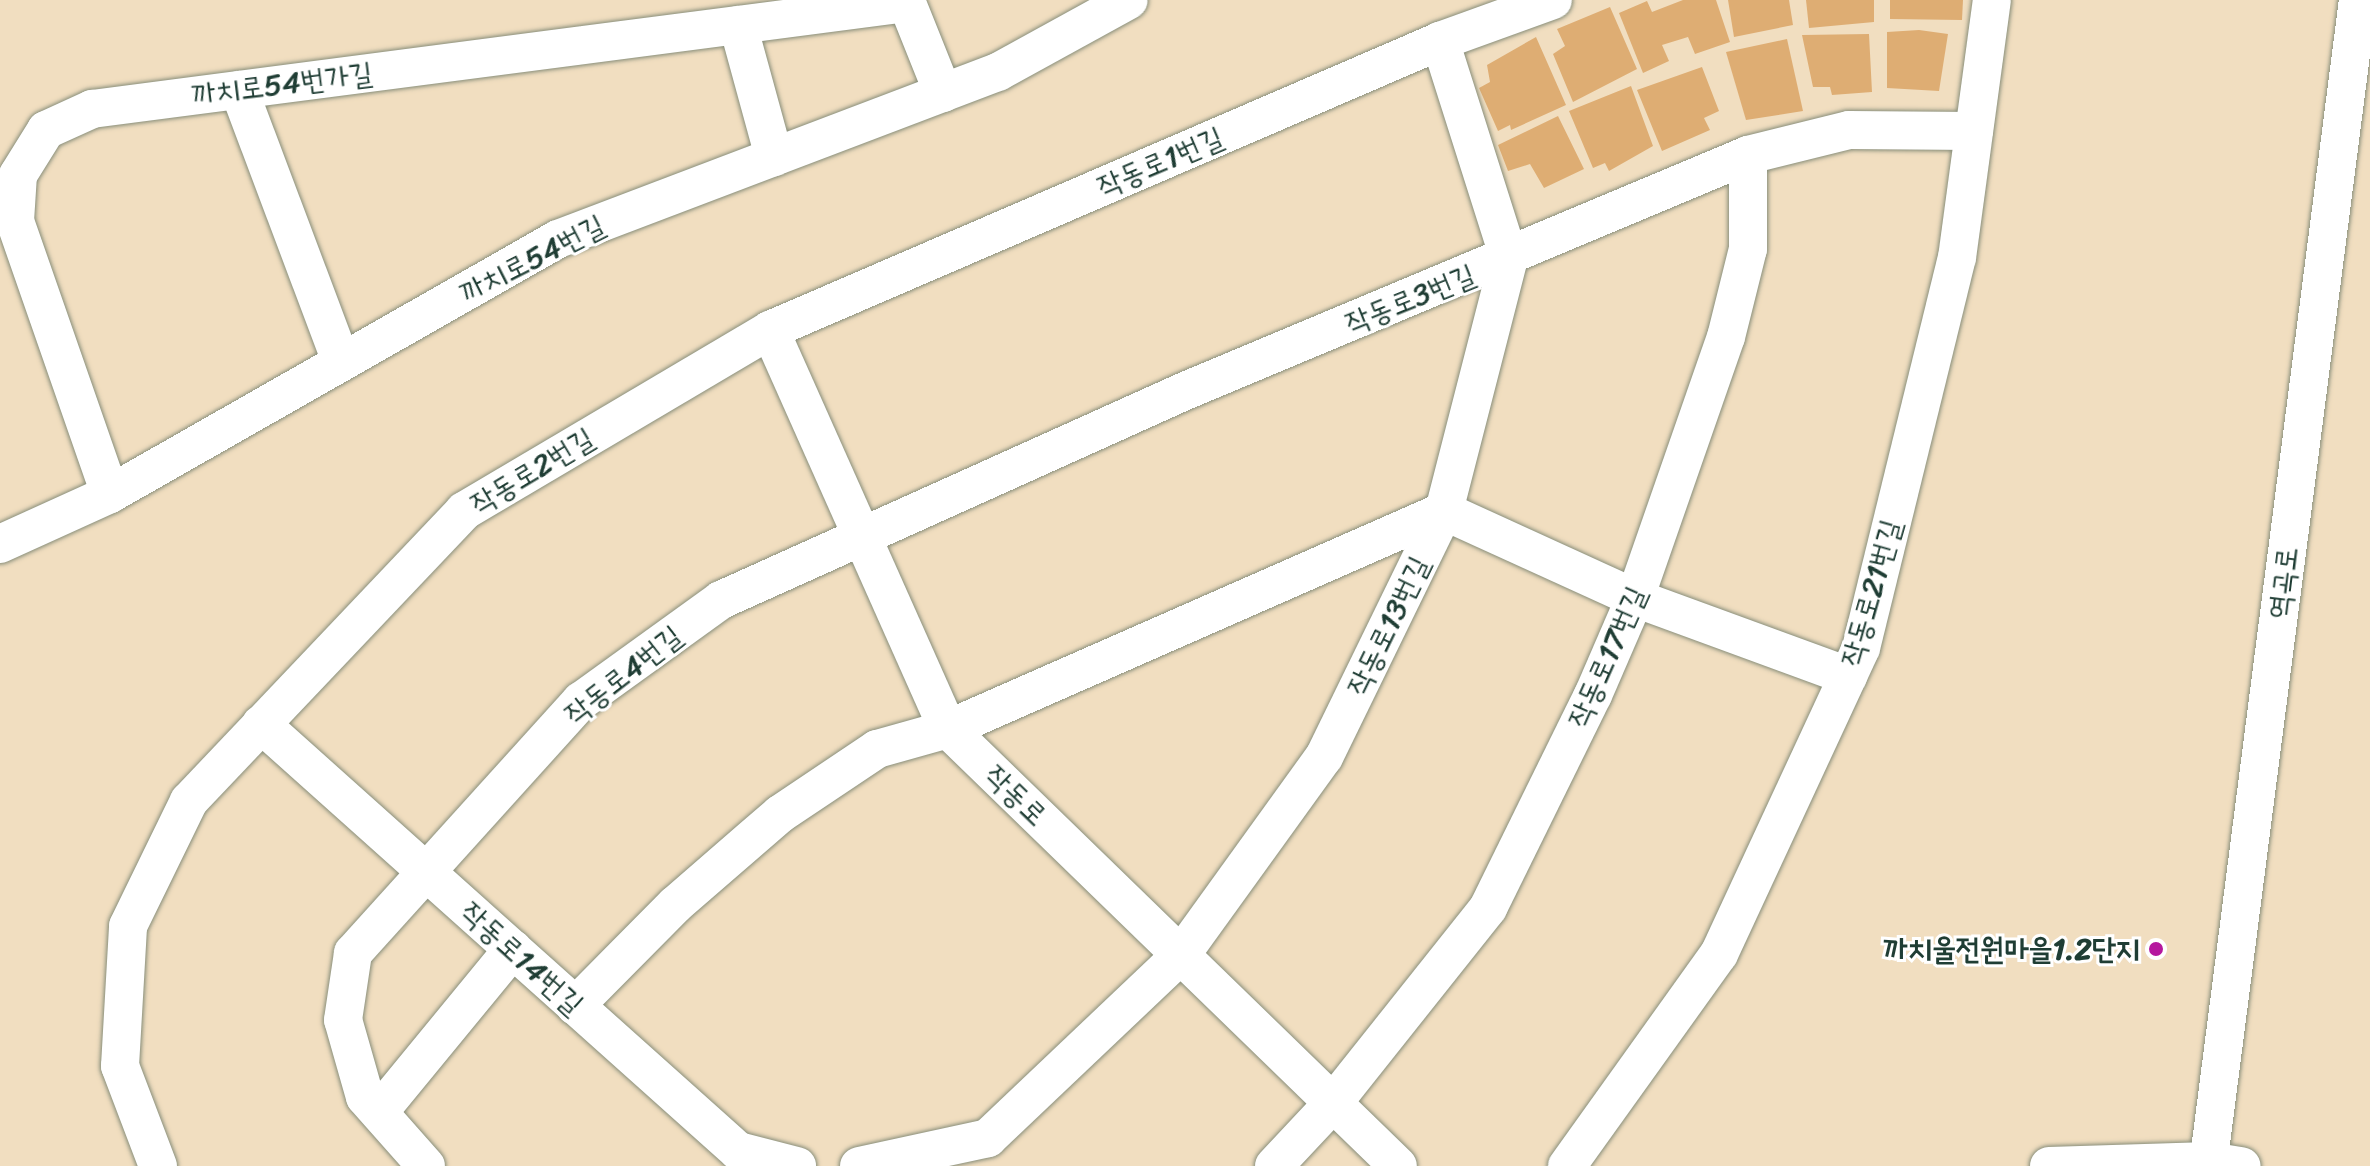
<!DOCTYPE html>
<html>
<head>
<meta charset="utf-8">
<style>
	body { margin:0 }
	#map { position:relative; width:2370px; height:1166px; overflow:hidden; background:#f1dec0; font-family:Sriracha,"Poor Story",sans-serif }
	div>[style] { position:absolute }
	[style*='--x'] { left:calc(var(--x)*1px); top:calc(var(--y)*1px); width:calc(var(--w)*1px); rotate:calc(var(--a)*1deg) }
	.building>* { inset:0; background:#dead73 }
	.roads { filter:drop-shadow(0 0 2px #888e7a) drop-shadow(0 0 2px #888e7a) }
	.minor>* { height:38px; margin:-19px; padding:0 19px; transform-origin:19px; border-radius:19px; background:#fff }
	.dots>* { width:22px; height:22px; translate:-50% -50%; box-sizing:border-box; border:4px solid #fff; border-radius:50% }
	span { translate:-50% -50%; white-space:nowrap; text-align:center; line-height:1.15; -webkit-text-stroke:6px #fff; paint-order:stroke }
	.street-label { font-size:30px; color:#1f3d34 }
	.poi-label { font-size:30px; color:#1f3d34; font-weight:700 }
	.right { translate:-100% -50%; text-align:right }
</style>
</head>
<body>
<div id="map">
	<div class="building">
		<i style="clip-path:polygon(1683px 0,1716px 0,1730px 42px,1695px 54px,1688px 37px,1662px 45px,1669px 61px,1643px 73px,1619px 13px,1647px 1px,1652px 12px)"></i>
		<i style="clip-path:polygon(1728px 0,1789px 0,1793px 25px,1734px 37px)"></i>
		<i style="clip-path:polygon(1806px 0,1874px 0,1874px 22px,1809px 28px)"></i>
		<i style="clip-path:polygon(1890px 0,1963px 0,1962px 20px,1890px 19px)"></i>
		<i style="clip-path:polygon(1610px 7px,1637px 69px,1573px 102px,1553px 54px,1565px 46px,1557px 29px)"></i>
		<i style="clip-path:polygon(1919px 30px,1948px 34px,1939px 91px,1887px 88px,1887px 32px)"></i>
		<i style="clip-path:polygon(1869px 34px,1872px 92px,1832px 95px,1830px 87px,1813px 87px,1802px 35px)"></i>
		<i style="clip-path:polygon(1536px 37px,1566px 105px,1511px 130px,1510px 125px,1498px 131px,1479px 88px,1490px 82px,1487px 65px)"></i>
		<i style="clip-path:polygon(1787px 39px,1803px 111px,1746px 120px,1726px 52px)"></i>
		<i style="clip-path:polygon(1702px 67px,1719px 111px,1704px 118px,1710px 130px,1662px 151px,1637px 90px)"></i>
		<i style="clip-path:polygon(1631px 86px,1653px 146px,1609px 171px,1605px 163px,1593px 168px,1569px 111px)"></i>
		<i style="clip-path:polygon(1558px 116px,1584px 169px,1544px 188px,1530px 164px,1508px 171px,1498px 145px)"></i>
	</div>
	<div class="roads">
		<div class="minor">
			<i style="--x:738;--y:25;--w:137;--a:74.7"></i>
			<i style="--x:239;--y:90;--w:290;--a:69.4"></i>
			<i style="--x:770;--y:330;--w:437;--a:66"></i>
			<i style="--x:948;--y:729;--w:627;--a:44.16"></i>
			<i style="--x:110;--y:494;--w:289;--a:-109.2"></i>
			<i style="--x:15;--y:221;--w:46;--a:-86.3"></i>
			<i style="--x:18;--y:175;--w:53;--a:-58.1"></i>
			<i style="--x:46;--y:130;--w:51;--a:-24.5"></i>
			<i style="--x:92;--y:109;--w:822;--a:-7.41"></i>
			<i style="--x:907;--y:3;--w:97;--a:68.2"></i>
			<i style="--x:0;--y:544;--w:121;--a:-24.4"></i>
			<i style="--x:110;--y:494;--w:515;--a:-29.65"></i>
			<i style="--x:558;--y:239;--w:471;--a:-20.8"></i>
			<i style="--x:998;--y:72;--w:149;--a:-28.8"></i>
			<i style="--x:261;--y:724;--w:640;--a:41.83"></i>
			<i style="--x:738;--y:1151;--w:61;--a:14.3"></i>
			<i style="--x:575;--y:1006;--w:142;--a:-45.3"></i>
			<i style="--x:675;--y:905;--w:139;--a:-40.9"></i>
			<i style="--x:780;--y:814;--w:117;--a:-33.8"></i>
			<i style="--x:877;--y:749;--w:74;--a:-15.7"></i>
			<i style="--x:948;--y:729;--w:542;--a:-23.73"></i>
			<i style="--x:1444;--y:511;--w:210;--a:24.5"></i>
			<i style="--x:1635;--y:598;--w:227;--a:20.1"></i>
			<i style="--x:379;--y:1112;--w:211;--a:-50.6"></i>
			<i style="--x:158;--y:1166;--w:107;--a:-110.8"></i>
			<i style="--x:120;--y:1066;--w:140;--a:-86.7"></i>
			<i style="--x:128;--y:926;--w:139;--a:-64"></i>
			<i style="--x:189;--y:801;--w:400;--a:-46.5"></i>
			<i style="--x:464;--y:511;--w:356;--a:-30.6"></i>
			<i style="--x:770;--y:330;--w:730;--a:-23.33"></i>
			<i style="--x:1440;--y:41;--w:120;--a:-19.9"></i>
			<i style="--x:426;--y:1166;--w:92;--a:-131.5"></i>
			<i style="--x:365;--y:1097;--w:80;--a:-105.9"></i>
			<i style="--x:343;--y:1020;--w:68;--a:-81.5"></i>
			<i style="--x:353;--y:953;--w:340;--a:-47.9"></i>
			<i style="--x:581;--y:701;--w:173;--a:-35.8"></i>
			<i style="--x:721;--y:600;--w:509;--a:-24.25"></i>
			<i style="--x:1185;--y:391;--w:610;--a:-22.74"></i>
			<i style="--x:1748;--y:155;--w:104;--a:-13.9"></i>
			<i style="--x:1849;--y:130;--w:125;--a:0.5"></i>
			<i style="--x:859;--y:1166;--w:132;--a:-12.2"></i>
			<i style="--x:988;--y:1138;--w:266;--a:-43.5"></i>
			<i style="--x:1181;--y:955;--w:244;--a:-54.2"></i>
			<i style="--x:1324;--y:757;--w:274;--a:-64"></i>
			<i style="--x:1444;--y:511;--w:261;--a:-75.6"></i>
			<i style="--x:1509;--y:258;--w:228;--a:-107.6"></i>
			<i style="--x:1274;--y:1166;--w:86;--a:-46.9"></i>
			<i style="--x:1333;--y:1103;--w:249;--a:-51.5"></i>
			<i style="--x:1488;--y:908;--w:237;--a:-63.8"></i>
			<i style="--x:1593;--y:695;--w:106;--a:-66.6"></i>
			<i style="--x:1635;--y:598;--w:276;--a:-70.8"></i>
			<i style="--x:1726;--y:337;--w:91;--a:-76"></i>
			<i style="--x:1748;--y:249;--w:94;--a:-90"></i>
			<i style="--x:1567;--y:1166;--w:261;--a:-54.4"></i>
			<i style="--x:1719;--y:954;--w:337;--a:-65.1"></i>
			<i style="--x:1861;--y:648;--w:402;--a:-76.2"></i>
			<i style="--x:1957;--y:258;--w:260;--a:-82.3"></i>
			<i style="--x:2049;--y:1166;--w:160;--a:-1.8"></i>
			<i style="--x:2209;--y:1161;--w:33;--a:9"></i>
			<i style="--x:2208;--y:1166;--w:1176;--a:-82.67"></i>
		</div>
	</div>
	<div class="dots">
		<i style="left:2156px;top:949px;background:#b5179e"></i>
	</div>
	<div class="street-label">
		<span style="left:282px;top:84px;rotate:-7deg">까치로54번가길</span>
		<span style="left:1160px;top:162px;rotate:-23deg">작동로1번길</span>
		<span style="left:532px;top:259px;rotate:-27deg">까치로54번길</span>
		<span style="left:1410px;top:299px;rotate:-22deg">작동로3번길</span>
		<span style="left:532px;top:471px;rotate:-31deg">작동로2번길</span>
		<span style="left:2283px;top:583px;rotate:-83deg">역곡로</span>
		<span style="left:1871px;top:593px;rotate:-74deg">작동로21번길</span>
		<span style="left:1388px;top:626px;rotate:-64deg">작동로13번길</span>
		<span style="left:1607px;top:657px;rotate:-66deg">작동로17번길</span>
		<span style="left:623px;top:675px;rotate:-38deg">작동로4번길</span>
		<span style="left:1016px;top:795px;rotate:44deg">작동로</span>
		<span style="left:522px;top:958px;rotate:42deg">작동로14번길</span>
	</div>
	<div class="poi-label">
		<span class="right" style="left:2140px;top:949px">까치울전원마을1.2단지</span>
	</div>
</div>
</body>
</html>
